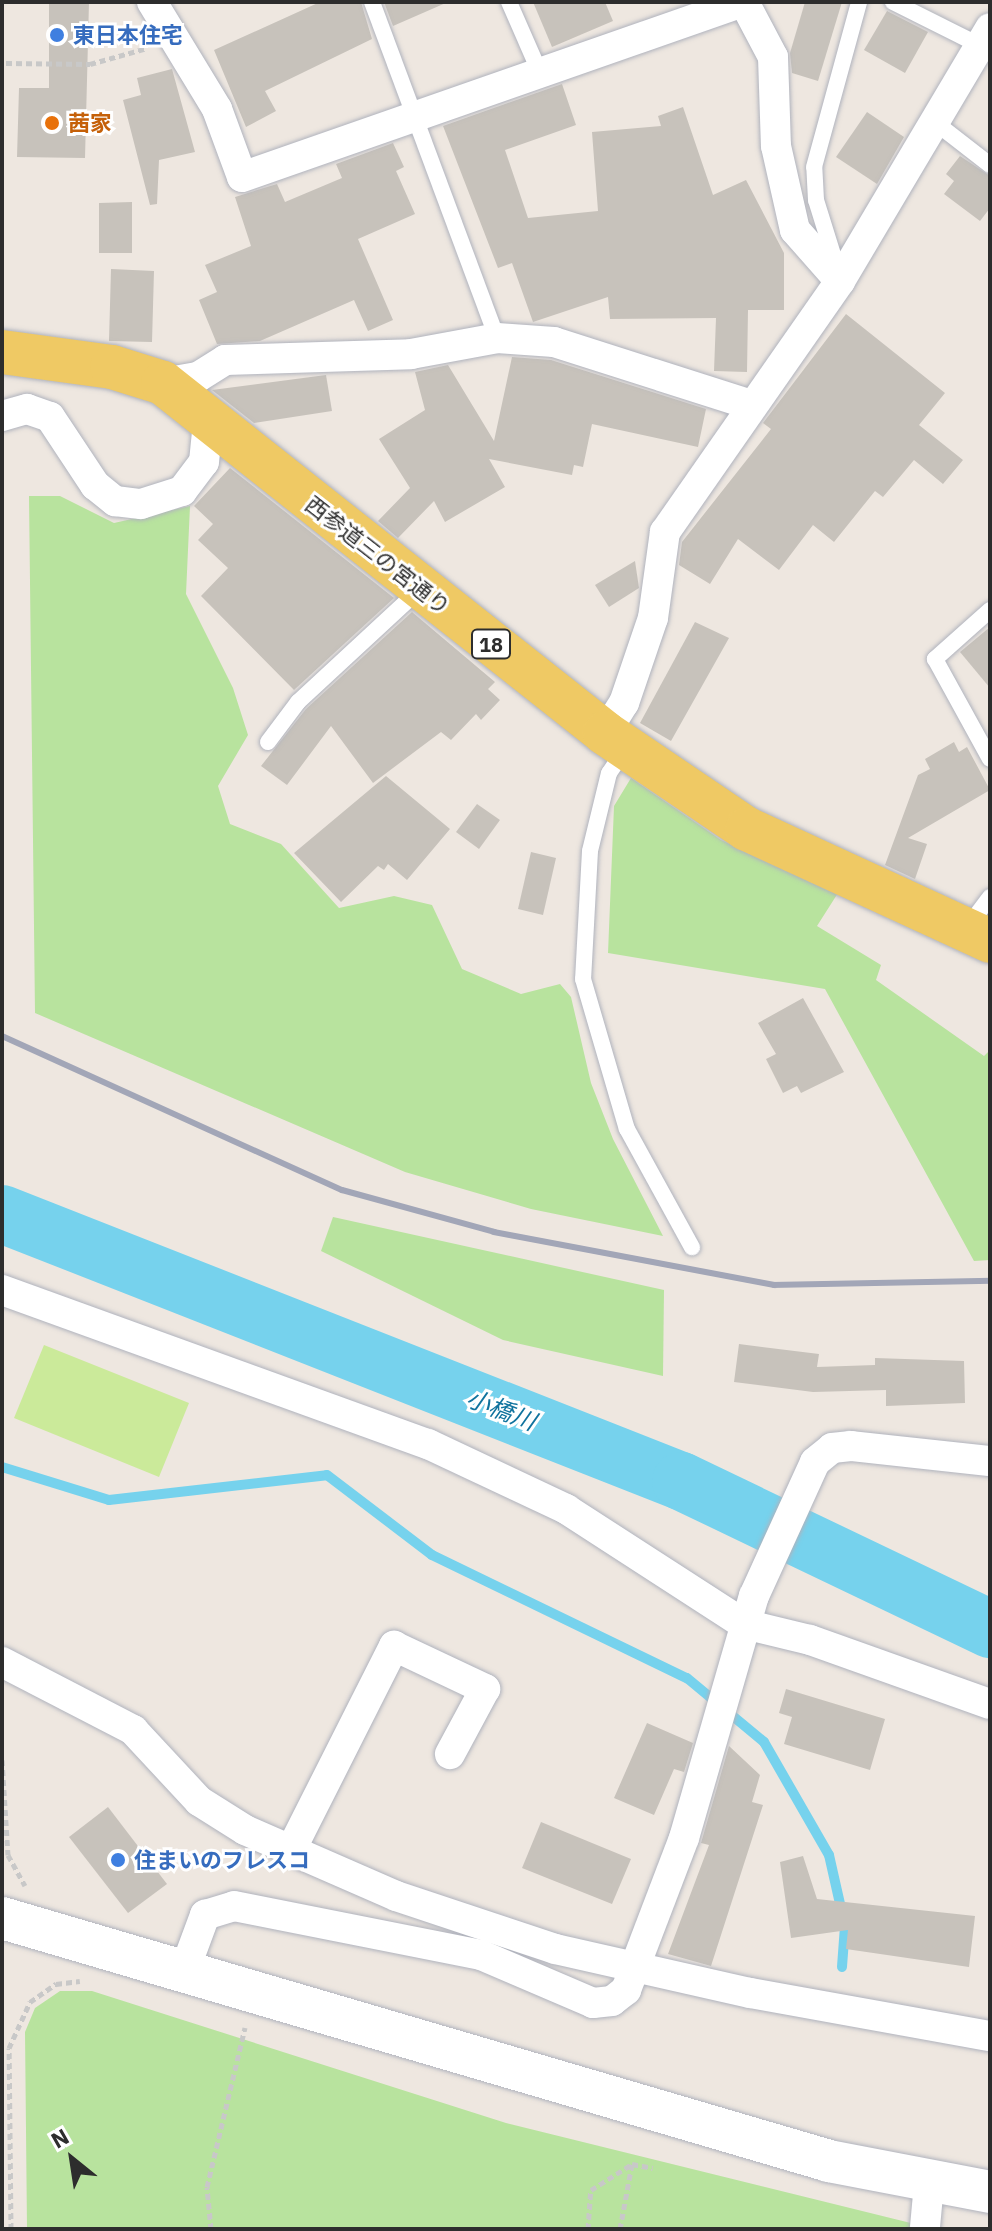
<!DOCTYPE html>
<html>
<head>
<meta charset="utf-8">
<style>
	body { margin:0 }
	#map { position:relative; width:992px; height:2231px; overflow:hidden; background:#eee7e0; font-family:"IBM Plex Sans","Noto Sans JP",sans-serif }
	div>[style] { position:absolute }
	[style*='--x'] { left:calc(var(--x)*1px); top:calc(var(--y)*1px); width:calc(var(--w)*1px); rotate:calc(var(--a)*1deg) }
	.green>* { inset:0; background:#b8e39e }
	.pitch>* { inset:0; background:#cbea9a }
	.stream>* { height:10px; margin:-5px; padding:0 5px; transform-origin:5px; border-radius:5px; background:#76d2ed }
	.river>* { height:58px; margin:-29px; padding:0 29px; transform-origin:29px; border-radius:29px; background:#76d2ed }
	.building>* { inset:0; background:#c7c2bb }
	.path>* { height:5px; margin-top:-2.5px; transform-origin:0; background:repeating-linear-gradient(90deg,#c8c8c8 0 6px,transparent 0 10px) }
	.roads { filter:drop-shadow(0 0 2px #b0b3bd) drop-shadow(0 0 2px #b0b3bd) }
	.lane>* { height:16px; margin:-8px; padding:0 8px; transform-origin:8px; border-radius:8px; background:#fff }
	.street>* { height:30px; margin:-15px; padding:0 15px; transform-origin:15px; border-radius:15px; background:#fff }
	.secondary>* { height:42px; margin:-21px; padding:0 21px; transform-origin:21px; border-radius:21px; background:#fff }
	.primary>* { height:44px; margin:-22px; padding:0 22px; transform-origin:22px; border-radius:22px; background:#efc964 }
	.rail>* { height:6px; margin:-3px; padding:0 3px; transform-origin:3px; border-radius:3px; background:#a2a6b7 }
	.dots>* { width:22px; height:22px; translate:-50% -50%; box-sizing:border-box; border:4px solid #fff; border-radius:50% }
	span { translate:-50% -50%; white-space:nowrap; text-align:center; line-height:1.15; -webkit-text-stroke:6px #fff; paint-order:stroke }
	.shield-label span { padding:2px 6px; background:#fff; border:2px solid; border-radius:6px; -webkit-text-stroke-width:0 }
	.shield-label { font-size:20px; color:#2d2d2d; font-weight:700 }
	.shop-label { font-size:22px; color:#366cbe; font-weight:700 }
	.left { translate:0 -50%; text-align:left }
	.food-label { font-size:22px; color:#c56008; font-weight:700 }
	.street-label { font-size:22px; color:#2d2d2d }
	.water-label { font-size:24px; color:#10739e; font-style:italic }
	.frame { position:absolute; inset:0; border:4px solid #2d2d2d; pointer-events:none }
	.north { position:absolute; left:32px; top:2119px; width:80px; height:80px; -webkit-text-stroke:6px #fff; paint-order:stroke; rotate:330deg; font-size:22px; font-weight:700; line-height:32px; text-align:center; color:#2d2d2d }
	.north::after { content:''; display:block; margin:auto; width:28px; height:36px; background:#2d2d2d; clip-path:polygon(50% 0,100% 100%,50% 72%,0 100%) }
</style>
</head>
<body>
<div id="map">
	<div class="green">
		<i style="clip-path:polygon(29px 496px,60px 496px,114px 523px,190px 506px,186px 594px,233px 688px,248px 735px,218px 786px,230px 824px,281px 844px,339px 908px,394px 896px,432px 905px,462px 969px,521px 994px,560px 984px,571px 997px,591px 1083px,613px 1139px,663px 1236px,531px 1209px,405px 1172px,35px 1013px)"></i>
		<i style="clip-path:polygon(631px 778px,721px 840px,838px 893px,817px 926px,881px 965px,876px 980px,984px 1056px,990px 1050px,990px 1260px,974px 1261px,825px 989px,608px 953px,614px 806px)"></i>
		<i style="clip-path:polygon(333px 1217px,664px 1290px,663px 1376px,503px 1340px,321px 1251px)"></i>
		<i style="clip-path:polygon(60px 1991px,92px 1991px,506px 2123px,935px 2229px,27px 2229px,25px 2032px,35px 2008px)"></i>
	</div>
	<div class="pitch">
		<i style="clip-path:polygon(44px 1345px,189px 1403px,159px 1477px,14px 1418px)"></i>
	</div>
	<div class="stream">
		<i style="--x:2;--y:1467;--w:112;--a:17.1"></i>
		<i style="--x:109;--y:1500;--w:219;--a:-6.5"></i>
		<i style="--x:327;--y:1475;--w:132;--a:37.3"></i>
		<i style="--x:432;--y:1555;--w:283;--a:25.8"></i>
		<i style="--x:687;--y:1678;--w:100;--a:39.7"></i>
		<i style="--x:764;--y:1742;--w:130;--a:60.1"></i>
		<i style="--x:829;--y:1855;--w:73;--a:77.3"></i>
		<i style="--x:845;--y:1926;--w:41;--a:94.2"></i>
	</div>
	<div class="river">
		<i style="--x:2;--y:1214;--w:730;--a:21.47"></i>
		<i style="--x:681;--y:1481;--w:343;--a:25.6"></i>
	</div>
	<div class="building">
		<i style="clip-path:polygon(49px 2px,89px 2px,85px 158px,17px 157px,19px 88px,49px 88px)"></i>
		<i style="clip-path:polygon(320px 2px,361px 2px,372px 39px,265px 91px,276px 111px,246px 127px,214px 50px)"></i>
		<i style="clip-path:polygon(384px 2px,448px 2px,393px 26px)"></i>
		<i style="clip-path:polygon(533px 2px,605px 2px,613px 21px,552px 47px)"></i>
		<i style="clip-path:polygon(805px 2px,842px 2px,818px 81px,792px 73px,790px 53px)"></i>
		<i style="clip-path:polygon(887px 11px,928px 32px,905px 73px,864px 50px)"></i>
		<i style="clip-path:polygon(172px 69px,195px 152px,159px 160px,157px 204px,150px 205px,123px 100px,141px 95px,137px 78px)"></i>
		<i style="clip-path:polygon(562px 84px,576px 125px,505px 150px,528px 218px,598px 211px,592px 132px,661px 126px,658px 116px,683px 107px,713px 195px,746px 180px,784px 253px,784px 310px,748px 310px,747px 372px,714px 371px,716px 318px,610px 319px,608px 297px,533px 322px,512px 263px,498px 268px,443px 126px)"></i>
		<i style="clip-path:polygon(867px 112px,904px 137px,877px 184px,836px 157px)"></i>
		<i style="clip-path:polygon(393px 143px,404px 167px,396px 171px,415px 214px,358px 239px,393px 320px,368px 331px,354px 300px,260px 341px,217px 344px,199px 300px,217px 292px,205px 265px,251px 246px,235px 197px,277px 184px,285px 202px,342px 178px,336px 164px)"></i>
		<i style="clip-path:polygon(960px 156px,990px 176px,990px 208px,980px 221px,944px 194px,954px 181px,946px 174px)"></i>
		<i style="clip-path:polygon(132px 202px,132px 253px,99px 253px,99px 203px)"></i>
		<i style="clip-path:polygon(111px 269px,154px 271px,152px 342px,109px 341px)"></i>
		<i style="clip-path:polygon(846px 314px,945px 393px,919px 425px,963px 460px,943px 484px,914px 460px,883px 497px,875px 491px,834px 542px,813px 525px,779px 570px,738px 539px,710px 584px,679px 565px,682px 542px,771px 429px,763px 423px)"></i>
		<i style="clip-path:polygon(512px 357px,551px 360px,706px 409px,698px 447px,592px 424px,583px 467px,574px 465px,572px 475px,489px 459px,505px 487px,445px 522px,434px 501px,398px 538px,378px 521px,410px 488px,379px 439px,425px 410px,415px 372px,448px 365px,494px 441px)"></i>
		<i style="clip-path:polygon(326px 375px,332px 411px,254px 423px,212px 390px)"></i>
		<i style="clip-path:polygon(230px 468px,394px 598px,294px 690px,201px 596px,228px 568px,198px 540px,213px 524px,194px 506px)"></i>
		<i style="clip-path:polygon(635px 561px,639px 588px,609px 607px,595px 585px)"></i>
		<i style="clip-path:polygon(412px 612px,495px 682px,488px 689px,500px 700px,481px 720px,476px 714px,451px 740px,441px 732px,373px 783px,331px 726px,287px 785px,261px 766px,306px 709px)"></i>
		<i style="clip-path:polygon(695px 622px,729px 638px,671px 741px,640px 723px)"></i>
		<i style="clip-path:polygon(990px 627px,990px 688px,960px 652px)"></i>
		<i style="clip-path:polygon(954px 742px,959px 752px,967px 747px,990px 790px,908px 838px,927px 844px,915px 879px,885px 865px,918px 775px,930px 769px,925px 759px)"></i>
		<i style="clip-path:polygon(386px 776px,450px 829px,407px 880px,388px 864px,384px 870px,378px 866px,341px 902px,294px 853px)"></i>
		<i style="clip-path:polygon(477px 804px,500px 820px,479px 849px,456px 832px)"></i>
		<i style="clip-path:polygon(531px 852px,556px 858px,543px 915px,518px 909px)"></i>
		<i style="clip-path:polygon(803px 998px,844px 1072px,801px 1093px,797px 1086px,783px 1093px,766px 1059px,776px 1054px,758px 1023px)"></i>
		<i style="clip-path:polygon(739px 1344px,819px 1354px,817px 1367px,875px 1365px,875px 1358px,964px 1361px,965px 1403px,886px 1406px,886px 1390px,813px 1392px,734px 1382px)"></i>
		<i style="clip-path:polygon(786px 1689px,885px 1719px,870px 1770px,784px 1744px,792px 1717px,779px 1713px)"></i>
		<i style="clip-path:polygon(647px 1723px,693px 1743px,684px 1772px,674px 1769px,654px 1815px,614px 1798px)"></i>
		<i style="clip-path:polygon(729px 1746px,760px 1775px,752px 1802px,763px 1805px,711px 1966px,668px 1954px,709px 1845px,701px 1843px)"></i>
		<i style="clip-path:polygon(108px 1807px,167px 1884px,128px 1913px,69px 1837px)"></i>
		<i style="clip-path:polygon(541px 1822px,631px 1859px,612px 1904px,522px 1868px)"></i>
		<i style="clip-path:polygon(803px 1856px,817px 1899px,975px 1916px,969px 1967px,846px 1949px,848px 1930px,791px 1938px,780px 1862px)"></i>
	</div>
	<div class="path">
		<i style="--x:6;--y:63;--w:84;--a:0.7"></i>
		<i style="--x:90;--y:64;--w:59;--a:-15.7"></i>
		<i style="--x:2;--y:1760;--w:95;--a:86.4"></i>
		<i style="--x:8;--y:1855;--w:35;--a:61"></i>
		<i style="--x:11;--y:2229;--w:181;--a:-90.6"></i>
		<i style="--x:9;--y:2048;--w:51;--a:-65.5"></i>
		<i style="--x:30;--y:2002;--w:32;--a:-35"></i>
		<i style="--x:56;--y:1984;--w:24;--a:-7"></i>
		<i style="--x:211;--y:2229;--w:42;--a:-95.4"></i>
		<i style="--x:207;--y:2187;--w:164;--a:-76.6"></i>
		<i style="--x:431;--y:2229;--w:11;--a:0"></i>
		<i style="--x:588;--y:2229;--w:39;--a:-86"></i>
		<i style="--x:591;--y:2190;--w:49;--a:-32.4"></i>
		<i style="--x:632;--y:2164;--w:21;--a:11"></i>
		<i style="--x:620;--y:2229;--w:66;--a:-79.5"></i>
	</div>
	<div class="roads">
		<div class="lane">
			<i style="--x:372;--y:2;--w:358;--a:69.6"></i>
			<i style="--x:509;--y:2;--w:77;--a:66.4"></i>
			<i style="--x:893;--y:2;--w:94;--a:26.6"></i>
			<i style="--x:936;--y:123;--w:68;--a:37.9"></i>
			<i style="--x:839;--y:274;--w:77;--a:-107.3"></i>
			<i style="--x:816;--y:200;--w:33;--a:-93"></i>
			<i style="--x:814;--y:167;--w:171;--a:-74.7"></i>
			<i style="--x:990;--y:610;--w:74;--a:138.3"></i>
			<i style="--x:935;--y:659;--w:114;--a:61.2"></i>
			<i style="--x:268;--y:742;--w:50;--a:-53.1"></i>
			<i style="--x:298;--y:702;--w:168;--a:-42.8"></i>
			<i style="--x:626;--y:748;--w:30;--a:124"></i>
			<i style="--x:609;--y:773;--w:80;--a:103.7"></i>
			<i style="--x:590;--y:851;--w:128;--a:93.1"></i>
			<i style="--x:583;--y:979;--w:156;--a:73.7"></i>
			<i style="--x:627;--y:1129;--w:135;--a:61.2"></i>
			<i style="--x:966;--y:929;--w:40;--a:-53"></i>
		</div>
		<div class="street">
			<i style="--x:152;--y:2;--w:125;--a:58.7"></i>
			<i style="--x:217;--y:109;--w:72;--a:69.8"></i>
			<i style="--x:242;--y:177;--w:531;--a:-19.25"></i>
			<i style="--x:744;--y:2;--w:62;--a:62.2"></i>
			<i style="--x:773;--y:57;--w:89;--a:88.1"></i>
			<i style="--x:776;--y:146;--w:86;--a:77.3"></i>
			<i style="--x:795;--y:230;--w:68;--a:48.6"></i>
			<i style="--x:163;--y:383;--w:36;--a:-10"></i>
			<i style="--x:198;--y:377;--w:32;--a:-32"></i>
			<i style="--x:225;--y:360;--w:186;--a:-1.8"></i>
			<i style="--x:411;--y:354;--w:87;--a:-10.5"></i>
			<i style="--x:497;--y:338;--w:57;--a:4"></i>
			<i style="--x:554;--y:342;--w:204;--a:17.7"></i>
			<i style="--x:2;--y:416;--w:26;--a:-16"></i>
			<i style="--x:27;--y:409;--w:24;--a:19"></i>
			<i style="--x:50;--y:417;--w:82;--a:56.5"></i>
			<i style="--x:95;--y:485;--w:26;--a:39"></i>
			<i style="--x:115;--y:501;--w:26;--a:7"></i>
			<i style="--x:141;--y:504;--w:43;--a:-17.6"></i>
			<i style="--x:182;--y:491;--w:36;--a:-53"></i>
			<i style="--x:204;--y:462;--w:40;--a:-84.3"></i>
			<i style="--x:605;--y:733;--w:36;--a:-58"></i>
			<i style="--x:624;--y:703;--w:90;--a:-71.2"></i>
			<i style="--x:653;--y:618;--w:87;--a:-82.1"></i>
			<i style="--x:665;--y:532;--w:306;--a:-55.1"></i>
			<i style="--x:840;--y:281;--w:294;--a:-59.3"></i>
			<i style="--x:2;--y:1290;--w:453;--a:19.9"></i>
			<i style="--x:428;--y:1444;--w:153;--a:25.2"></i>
			<i style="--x:566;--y:1509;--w:212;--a:32.9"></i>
			<i style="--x:744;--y:1624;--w:68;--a:13.6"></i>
			<i style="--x:810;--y:1640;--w:191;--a:19.6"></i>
			<i style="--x:2;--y:1662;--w:148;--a:27.4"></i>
			<i style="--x:133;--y:1730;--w:97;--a:47.1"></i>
			<i style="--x:199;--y:1801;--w:54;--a:32.2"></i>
			<i style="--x:245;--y:1830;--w:165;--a:23.6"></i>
			<i style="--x:396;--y:1896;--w:168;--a:18.4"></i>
			<i style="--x:555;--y:1949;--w:200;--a:12.7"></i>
			<i style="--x:750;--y:1993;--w:244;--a:10.2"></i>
			<i style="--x:291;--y:1850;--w:229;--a:-63.2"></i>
			<i style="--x:394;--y:1646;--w:101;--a:25.3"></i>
			<i style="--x:485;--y:1689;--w:74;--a:118.3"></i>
			<i style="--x:185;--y:1969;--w:58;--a:-69.7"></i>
			<i style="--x:205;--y:1915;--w:30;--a:-17"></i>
			<i style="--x:234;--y:1906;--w:252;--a:11.2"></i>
			<i style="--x:481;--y:1955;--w:122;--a:23.2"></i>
			<i style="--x:593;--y:2003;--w:19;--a:-6"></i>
			<i style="--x:612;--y:2001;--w:18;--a:-38"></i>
			<i style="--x:626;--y:1990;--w:163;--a:-69.1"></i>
			<i style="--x:684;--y:1838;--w:252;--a:-73.9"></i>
			<i style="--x:754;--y:1596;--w:147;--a:-65.5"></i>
			<i style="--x:815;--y:1462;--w:22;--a:-39"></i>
			<i style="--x:832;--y:1448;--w:19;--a:-6"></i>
			<i style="--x:851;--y:1446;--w:140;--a:6.2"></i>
			<i style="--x:925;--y:2227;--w:43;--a:-84.7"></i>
		</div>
		<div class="secondary">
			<i style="--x:2;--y:1918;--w:862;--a:16.37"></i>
			<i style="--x:829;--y:2161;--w:164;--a:10.9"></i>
		</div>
		<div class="primary">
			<i style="--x:2;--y:352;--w:111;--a:7.8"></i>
			<i style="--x:112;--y:367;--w:53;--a:17.4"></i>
			<i style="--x:163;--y:383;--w:564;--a:38.37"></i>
			<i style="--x:605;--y:733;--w:171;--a:34.1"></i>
			<i style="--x:747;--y:829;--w:268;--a:24.7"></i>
		</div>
	</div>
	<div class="rail">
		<i style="--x:2;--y:1036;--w:373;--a:24.4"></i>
		<i style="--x:342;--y:1190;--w:158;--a:15.4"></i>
		<i style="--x:494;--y:1232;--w:285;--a:10.7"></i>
		<i style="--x:774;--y:1285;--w:216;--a:-1.1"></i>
	</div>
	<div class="dots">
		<i style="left:57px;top:35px;background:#3f7fe0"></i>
		<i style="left:52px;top:123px;background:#e8710a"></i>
		<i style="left:118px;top:1860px;background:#3f7fe0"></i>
	</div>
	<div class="shield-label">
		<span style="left:491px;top:644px">18</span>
	</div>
	<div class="shop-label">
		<span class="left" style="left:73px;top:35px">東日本住宅</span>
		<span class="left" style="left:134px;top:1860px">住まいのフレスコ</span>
	</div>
	<div class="food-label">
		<span class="left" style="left:68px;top:123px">茜家</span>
	</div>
	<div class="street-label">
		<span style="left:378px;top:555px;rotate:38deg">西参道三の宮通り</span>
	</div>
	<div class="water-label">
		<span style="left:501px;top:1410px;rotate:21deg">小橋川</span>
	</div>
	<div class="frame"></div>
	<div class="north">N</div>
</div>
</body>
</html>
